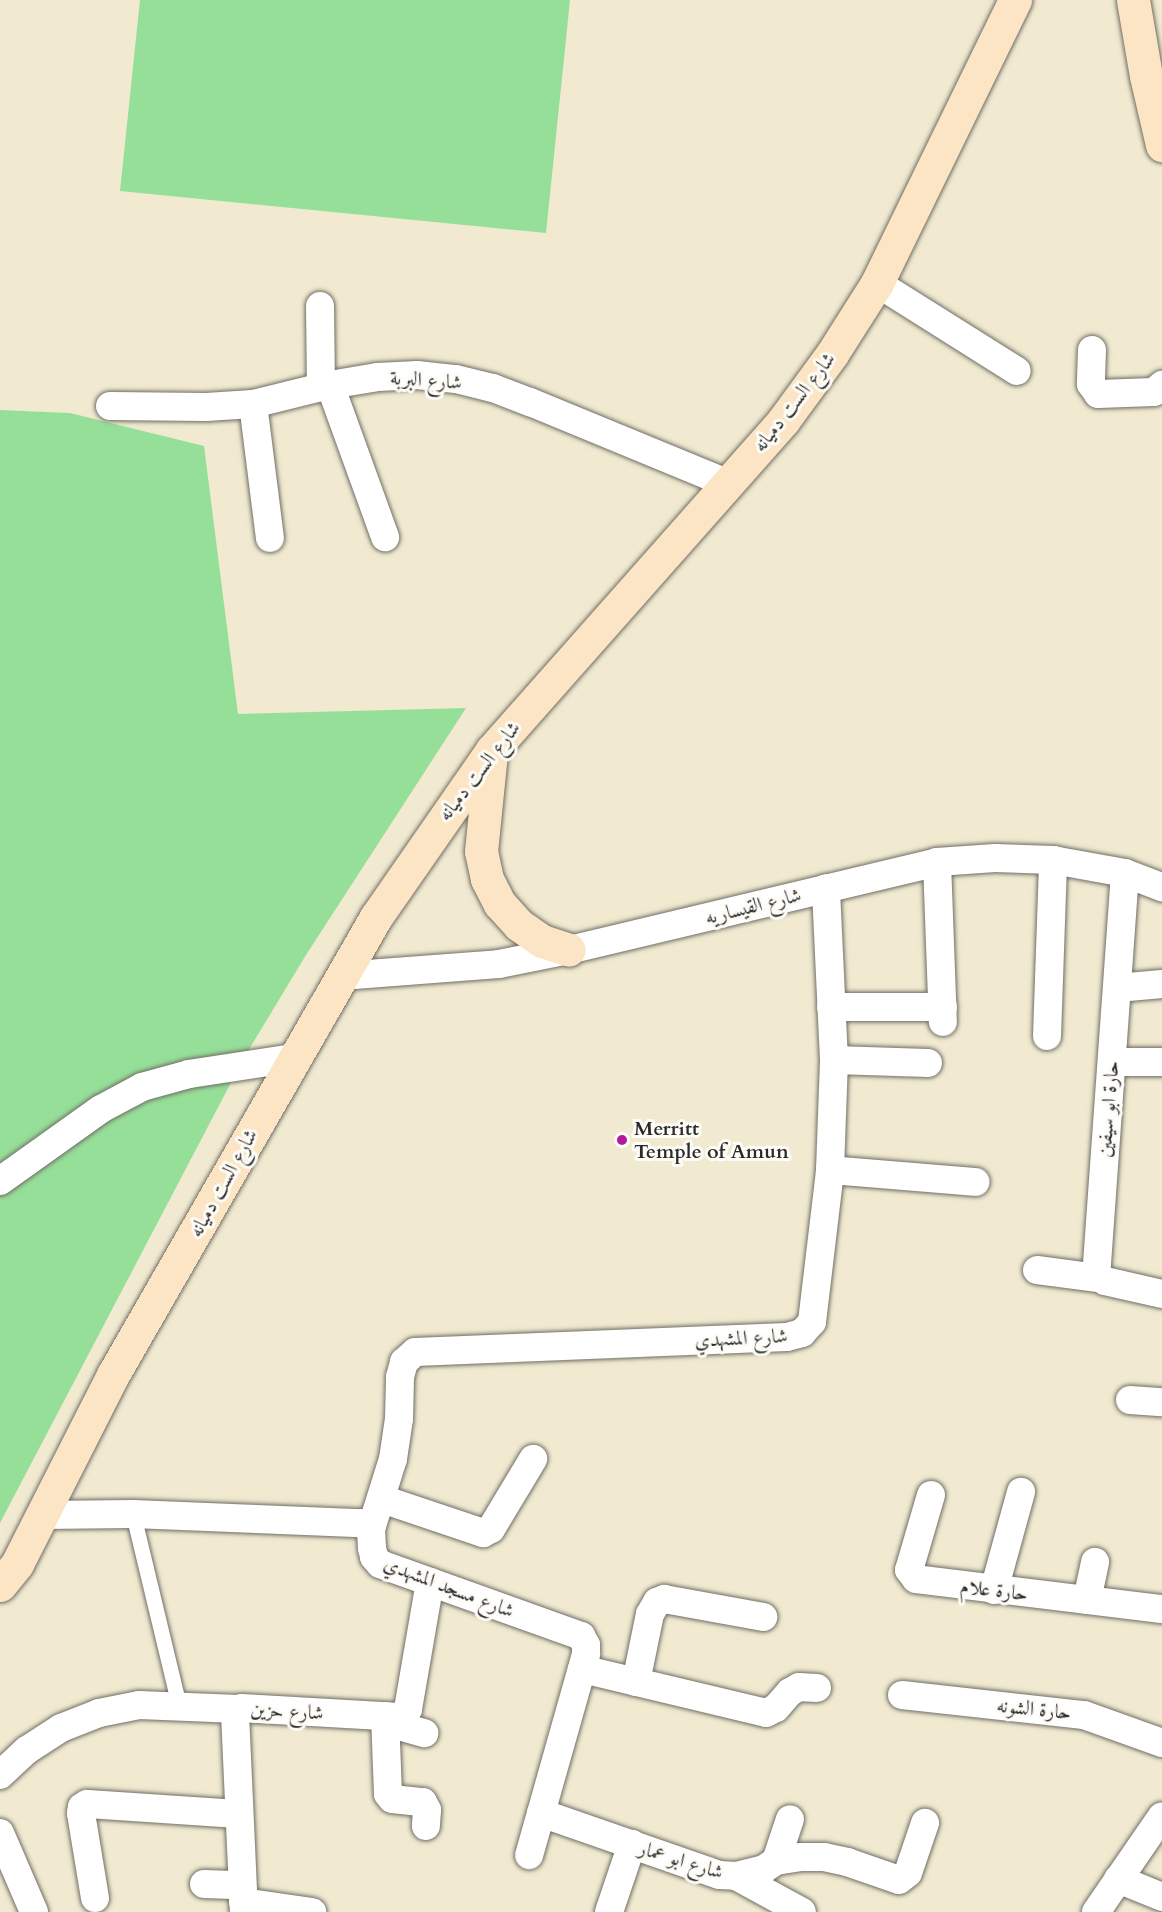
<!DOCTYPE html>
<html>
<head>
<meta charset="utf-8">
<style>
	body { margin:0 }
	#map { position:relative; width:1162px; height:1912px; overflow:hidden; background:#f1ead1; font-family:Cardo,Amiri,serif }
	div>[style] { position:absolute }
	[style*='--x'] { left:calc(var(--x)*1px); top:calc(var(--y)*1px); width:calc(var(--w)*1px); rotate:calc(var(--a)*1deg) }
	.green>* { inset:0; background:#96df99 }
	.roads { filter:drop-shadow(0 0 2px #706e65) drop-shadow(0 0 2px #706e65) }
	.lane>* { height:15px; margin:-7.5px; padding:0 7.5px; transform-origin:7.5px; border-radius:7.5px; background:#fff }
	.street>* { height:28px; margin:-14px; padding:0 14px; transform-origin:14px; border-radius:14px; background:#fff }
	.secondary>* { height:33px; margin:-16.5px; padding:0 16.5px; transform-origin:16.5px; border-radius:16.5px; background:#fce5c4 }
	.dots>* { width:16px; height:16px; translate:-50% -50%; box-sizing:border-box; border:3px solid #fdfcf7; border-radius:50% }
	span { translate:-50% -50%; white-space:nowrap; text-align:center; line-height:1.15; -webkit-text-stroke:6px #fdfcf7; paint-order:stroke }
	.street-label { font-size:20px; color:#2b2b2b }
	.poi-label { font-size:20px; color:#2b2b2b; font-weight:700 }
	.left { translate:0 -50%; text-align:left }
</style>
</head>
<body>
<div id="map">
	<div class="green">
		<i style="clip-path:polygon(140px 0,570px 0,546px 233px,120px 191px)"></i>
		<i style="clip-path:polygon(0 410px,70px 413px,204px 446px,238px 714px,466px 708px,306px 955px,245px 1056px,0 1523px)"></i>
	</div>
	<div class="roads">
		<div class="lane">
			<i style="--x:133;--y:1514;--w:196;--a:76.5"></i>
		</div>
		<div class="street">
			<i style="--x:877;--y:283;--w:165;--a:32.2"></i>
			<i style="--x:320;--y:306;--w:81;--a:89.3"></i>
			<i style="--x:1092;--y:350;--w:34;--a:92"></i>
			<i style="--x:1091;--y:384;--w:12;--a:55"></i>
			<i style="--x:1098;--y:394;--w:56;--a:-2"></i>
			<i style="--x:1154;--y:392;--w:11;--a:-41"></i>
			<i style="--x:330;--y:385;--w:162;--a:70.1"></i>
			<i style="--x:253;--y:404;--w:135;--a:82.8"></i>
			<i style="--x:110;--y:406;--w:96;--a:0.6"></i>
			<i style="--x:206;--y:407;--w:47;--a:-3.7"></i>
			<i style="--x:253;--y:404;--w:79;--a:-13.9"></i>
			<i style="--x:330;--y:385;--w:49;--a:-9.5"></i>
			<i style="--x:378;--y:377;--w:39;--a:-3"></i>
			<i style="--x:417;--y:375;--w:39;--a:6"></i>
			<i style="--x:456;--y:379;--w:38;--a:14"></i>
			<i style="--x:493;--y:388;--w:40;--a:21"></i>
			<i style="--x:530;--y:402;--w:213;--a:22.4"></i>
			<i style="--x:937;--y:862;--w:160;--a:87.9"></i>
			<i style="--x:1125;--y:873;--w:401;--a:94.1"></i>
			<i style="--x:1096;--y:1273;--w:12;--a:42"></i>
			<i style="--x:1105;--y:1281;--w:58;--a:12.8"></i>
			<i style="--x:341;--y:976;--w:158;--a:-4.3"></i>
			<i style="--x:499;--y:964;--w:71;--a:-11.3"></i>
			<i style="--x:569;--y:950;--w:378;--a:-13.4"></i>
			<i style="--x:937;--y:862;--w:58;--a:-3.9"></i>
			<i style="--x:995;--y:858;--w:58;--a:2"></i>
			<i style="--x:1053;--y:860;--w:73;--a:10.2"></i>
			<i style="--x:1125;--y:873;--w:40;--a:21"></i>
			<i style="--x:1117;--y:988;--w:45;--a:-5.1"></i>
			<i style="--x:831;--y:1007;--w:112;--a:0"></i>
			<i style="--x:1047;--y:1036;--w:176;--a:-88"></i>
			<i style="--x:834;--y:1060;--w:94;--a:1.8"></i>
			<i style="--x:1112;--y:1062;--w:50;--a:0"></i>
			<i style="--x:830;--y:1170;--w:146;--a:4.7"></i>
			<i style="--x:0;--y:1181;--w:124;--a:-35.5"></i>
			<i style="--x:101;--y:1109;--w:47;--a:-28.2"></i>
			<i style="--x:142;--y:1087;--w:49;--a:-15.5"></i>
			<i style="--x:189;--y:1074;--w:106;--a:-8.7"></i>
			<i style="--x:1037;--y:1270;--w:62;--a:7.5"></i>
			<i style="--x:1130;--y:1400;--w:32;--a:4"></i>
			<i style="--x:931;--y:1495;--w:78;--a:106.3"></i>
			<i style="--x:909;--y:1570;--w:11;--a:52"></i>
			<i style="--x:916;--y:1579;--w:248;--a:7"></i>
			<i style="--x:382;--y:1499;--w:107;--a:18.6"></i>
			<i style="--x:483;--y:1533;--w:9;--a:-27"></i>
			<i style="--x:491;--y:1529;--w:82;--a:-59"></i>
			<i style="--x:42;--y:1515;--w:91;--a:-0.6"></i>
			<i style="--x:133;--y:1514;--w:228;--a:2.3"></i>
			<i style="--x:361;--y:1523;--w:12;--a:31"></i>
			<i style="--x:371;--y:1529;--w:19;--a:87"></i>
			<i style="--x:372;--y:1548;--w:9;--a:77"></i>
			<i style="--x:374;--y:1557;--w:9;--a:49"></i>
			<i style="--x:380;--y:1564;--w:214;--a:19.7"></i>
			<i style="--x:581;--y:1636;--w:10;--a:61"></i>
			<i style="--x:586;--y:1645;--w:9;--a:90"></i>
			<i style="--x:586;--y:1654;--w:209;--a:105.8"></i>
			<i style="--x:371;--y:1529;--w:73;--a:-72.6"></i>
			<i style="--x:393;--y:1459;--w:40;--a:-81.5"></i>
			<i style="--x:399;--y:1419;--w:42;--a:-88.6"></i>
			<i style="--x:400;--y:1377;--w:16;--a:-75"></i>
			<i style="--x:404;--y:1362;--w:15;--a:-42"></i>
			<i style="--x:415;--y:1352;--w:372;--a:-2.3"></i>
			<i style="--x:787;--y:1337;--w:16;--a:-15"></i>
			<i style="--x:802;--y:1333;--w:15;--a:-48"></i>
			<i style="--x:812;--y:1322;--w:153;--a:-83.2"></i>
			<i style="--x:830;--y:1170;--w:110;--a:-87.9"></i>
			<i style="--x:834;--y:1060;--w:172;--a:-92.7"></i>
			<i style="--x:994;--y:1590;--w:102;--a:-74.6"></i>
			<i style="--x:1087;--y:1600;--w:39;--a:-78"></i>
			<i style="--x:582;--y:1669;--w:189;--a:13.4"></i>
			<i style="--x:766;--y:1713;--w:11;--a:-27"></i>
			<i style="--x:776;--y:1708;--w:21;--a:-49"></i>
			<i style="--x:790;--y:1692;--w:10;--a:-29"></i>
			<i style="--x:799;--y:1687;--w:18;--a:3"></i>
			<i style="--x:636;--y:1682;--w:69;--a:-78.4"></i>
			<i style="--x:650;--y:1614;--w:14;--a:-60"></i>
			<i style="--x:657;--y:1602;--w:8;--a:-23"></i>
			<i style="--x:664;--y:1599;--w:101;--a:10.3"></i>
			<i style="--x:902;--y:1695;--w:183;--a:6.3"></i>
			<i style="--x:1084;--y:1715;--w:83;--a:19.7"></i>
			<i style="--x:385;--y:1716;--w:78;--a:87.8"></i>
			<i style="--x:388;--y:1794;--w:6;--a:51"></i>
			<i style="--x:392;--y:1799;--w:31;--a:6"></i>
			<i style="--x:423;--y:1802;--w:9;--a:63"></i>
			<i style="--x:427;--y:1810;--w:16;--a:94"></i>
			<i style="--x:385;--y:1722;--w:41;--a:15.8"></i>
			<i style="--x:0;--y:1775;--w:37;--a:-43"></i>
			<i style="--x:27;--y:1750;--w:40;--a:-32.9"></i>
			<i style="--x:61;--y:1728;--w:41;--a:-21.5"></i>
			<i style="--x:99;--y:1713;--w:41;--a:-11.3"></i>
			<i style="--x:139;--y:1705;--w:99;--a:2.3"></i>
			<i style="--x:541;--y:1813;--w:188;--a:19.2"></i>
			<i style="--x:719;--y:1875;--w:17;--a:3"></i>
			<i style="--x:736;--y:1876;--w:29;--a:-14"></i>
			<i style="--x:764;--y:1869;--w:14;--a:-34"></i>
			<i style="--x:776;--y:1861;--w:24;--a:-9"></i>
			<i style="--x:800;--y:1857;--w:24;--a:0"></i>
			<i style="--x:824;--y:1857;--w:24;--a:12"></i>
			<i style="--x:847;--y:1862;--w:55;--a:19.1"></i>
			<i style="--x:899;--y:1880;--w:11;--a:-38"></i>
			<i style="--x:908;--y:1873;--w:53;--a:-71.2"></i>
			<i style="--x:0;--y:1833;--w:86;--a:66.7"></i>
			<i style="--x:776;--y:1861;--w:44;--a:-71.6"></i>
			<i style="--x:736;--y:1876;--w:75;--a:28.6"></i>
			<i style="--x:1118;--y:1879;--w:48;--a:22.2"></i>
			<i style="--x:204;--y:1884;--w:37;--a:2"></i>
			<i style="--x:95;--y:1898;--w:86;--a:-99.4"></i>
			<i style="--x:81;--y:1813;--w:6;--a:-81"></i>
			<i style="--x:82;--y:1807;--w:6;--a:-31"></i>
			<i style="--x:87;--y:1804;--w:152;--a:3.8"></i>
			<i style="--x:243;--y:1902;--w:70;--a:8.2"></i>
			<i style="--x:244;--y:1912;--w:198;--a:-92.6"></i>
			<i style="--x:235;--y:1714;--w:9;--a:-41"></i>
			<i style="--x:242;--y:1708;--w:157;--a:3.3"></i>
			<i style="--x:399;--y:1717;--w:7;--a:-27"></i>
			<i style="--x:405;--y:1714;--w:6;--a:-59"></i>
			<i style="--x:408;--y:1709;--w:129;--a:-80.2"></i>
			<i style="--x:609;--y:1912;--w:72;--a:-71.3"></i>
			<i style="--x:1096;--y:1912;--w:116;--a:-55.5"></i>
		</div>
		<div class="secondary">
			<i style="--x:1133;--y:0;--w:77;--a:80.3"></i>
			<i style="--x:1146;--y:76;--w:71;--a:76.9"></i>
			<i style="--x:491;--y:753;--w:99;--a:95.8"></i>
			<i style="--x:481;--y:851;--w:29;--a:78"></i>
			<i style="--x:487;--y:879;--w:28;--a:63"></i>
			<i style="--x:500;--y:904;--w:28;--a:48"></i>
			<i style="--x:519;--y:925;--w:28;--a:35"></i>
			<i style="--x:542;--y:941;--w:28;--a:18"></i>
			<i style="--x:0;--y:1585;--w:27;--a:-51"></i>
			<i style="--x:17;--y:1564;--w:214;--a:-63.1"></i>
			<i style="--x:114;--y:1373;--w:526;--a:-60.12"></i>
			<i style="--x:376;--y:917;--w:203;--a:-55.2"></i>
			<i style="--x:492;--y:750;--w:439;--a:-48.5"></i>
			<i style="--x:783;--y:421;--w:83;--a:-53.8"></i>
			<i style="--x:832;--y:354;--w:84;--a:-57.6"></i>
			<i style="--x:877;--y:283;--w:315;--a:-64"></i>
		</div>
	</div>
	<div class="dots">
		<i style="left:622px;top:1140px;background:#b5179e"></i>
	</div>
	<div class="street-label">
		<span style="left:426px;top:380px;rotate:4deg">شارع البربة</span>
		<span style="left:794px;top:402px;rotate:-52deg">شارع الست دميانه</span>
		<span style="left:479px;top:771px;rotate:-52deg">شارع الست دميانه</span>
		<span style="left:753px;top:906px;rotate:-14deg">شارع القيساريه</span>
		<span style="left:1108px;top:1109px;rotate:-85deg">حارة ابو سيفين</span>
		<span style="left:223px;top:1183px;rotate:-61deg">شارع الست دميانه</span>
		<span style="left:741px;top:1338px;rotate:-3deg">شارع المشهدي</span>
		<span style="left:449px;top:1587px;rotate:21deg">شارع مسجد المشهدي</span>
		<span style="left:994px;top:1590px;rotate:7deg">حارة علام</span>
		<span style="left:1034px;top:1709px;rotate:6deg">حارة الشونه</span>
		<span style="left:287px;top:1711px;rotate:3deg">شارع حزين</span>
		<span style="left:681px;top:1860px;rotate:17deg">شارع ابو عمار</span>
	</div>
	<div class="poi-label">
		<span class="left" style="left:634px;top:1140px">Merritt<br>Temple of Amun</span>
	</div>
</div>
</body>
</html>
